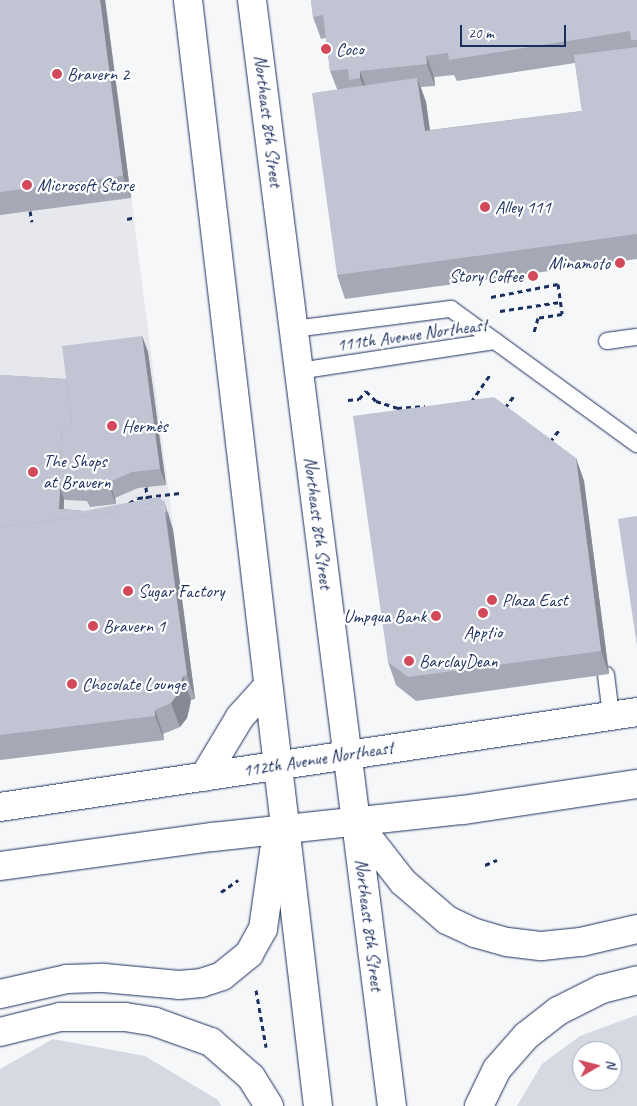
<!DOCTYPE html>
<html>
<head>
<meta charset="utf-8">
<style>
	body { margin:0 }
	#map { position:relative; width:637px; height:1106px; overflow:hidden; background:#f6f7f9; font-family:Caveat,sans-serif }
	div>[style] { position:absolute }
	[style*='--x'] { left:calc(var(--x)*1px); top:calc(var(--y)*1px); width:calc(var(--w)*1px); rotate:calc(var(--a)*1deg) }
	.built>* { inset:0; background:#e6e8ee }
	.green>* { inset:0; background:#d6d9e2 }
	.path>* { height:3px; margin-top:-1.5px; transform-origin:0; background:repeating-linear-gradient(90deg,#1b2f5e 0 5px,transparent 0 9px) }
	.roads { filter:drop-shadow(0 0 1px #1b2f5e) drop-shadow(0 0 1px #1b2f5e) }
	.service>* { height:16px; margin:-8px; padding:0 8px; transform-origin:8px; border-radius:8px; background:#fff }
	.secondary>* { height:28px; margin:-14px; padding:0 14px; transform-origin:14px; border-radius:14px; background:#fff }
	.primary>* { height:28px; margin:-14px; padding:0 14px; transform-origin:14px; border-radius:14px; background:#fff }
	.motorway>* { height:28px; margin:-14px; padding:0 14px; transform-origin:14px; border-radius:14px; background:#fff }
	.wall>* { inset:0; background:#a5a9b5 }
	.shaded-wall>* { inset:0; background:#868994 }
	.building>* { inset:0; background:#c0c4d3 }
	.dots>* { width:14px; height:14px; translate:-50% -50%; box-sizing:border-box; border:2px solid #fff; border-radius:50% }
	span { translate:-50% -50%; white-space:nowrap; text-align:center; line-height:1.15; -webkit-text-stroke:4.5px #fff; paint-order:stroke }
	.poi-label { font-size:18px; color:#1b2f5e }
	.left { translate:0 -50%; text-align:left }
	.right { translate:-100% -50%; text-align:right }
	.street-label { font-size:18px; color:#1b2f5e }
	.north { position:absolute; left:572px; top:1041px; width:50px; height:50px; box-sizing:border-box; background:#fff; border:1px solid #a4acbf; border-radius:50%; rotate:82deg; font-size:14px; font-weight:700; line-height:20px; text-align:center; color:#1b2f5e }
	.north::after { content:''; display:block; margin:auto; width:18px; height:22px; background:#d1495b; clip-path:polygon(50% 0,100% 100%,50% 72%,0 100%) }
	.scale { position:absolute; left:460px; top:25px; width:106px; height:22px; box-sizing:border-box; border:2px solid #1b2f5e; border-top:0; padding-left:6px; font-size:15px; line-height:18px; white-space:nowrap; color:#1b2f5e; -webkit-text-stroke:4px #fff; paint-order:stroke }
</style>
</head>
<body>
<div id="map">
	<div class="built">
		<i style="clip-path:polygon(0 0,106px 0,195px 699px,191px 700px,191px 709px,180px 727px,163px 734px,164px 740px,0 760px)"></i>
	</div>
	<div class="green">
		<i style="clip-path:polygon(evenodd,637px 1015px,637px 1106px,517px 1106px,542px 1064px,580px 1036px,637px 1015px,582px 1051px,612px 1051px,612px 1081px,582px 1081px,582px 1051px)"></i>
		<i style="clip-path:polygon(53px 1039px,145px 1056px,218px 1100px,221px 1106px,0 1106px,0 1069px)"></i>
	</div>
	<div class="path">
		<i style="--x:30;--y:211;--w:11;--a:80"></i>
		<i style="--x:127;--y:219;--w:9;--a:-13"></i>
		<i style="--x:491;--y:297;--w:68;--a:-11"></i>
		<i style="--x:558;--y:284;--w:30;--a:82"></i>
		<i style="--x:562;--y:314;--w:24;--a:171"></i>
		<i style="--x:538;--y:318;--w:18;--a:106"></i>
		<i style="--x:500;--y:311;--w:61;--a:-8.5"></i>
		<i style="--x:366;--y:391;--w:14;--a:45"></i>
		<i style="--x:376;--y:401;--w:22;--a:18"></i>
		<i style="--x:397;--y:408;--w:28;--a:-4"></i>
		<i style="--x:348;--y:400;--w:11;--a:-5"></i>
		<i style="--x:359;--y:399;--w:11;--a:-49"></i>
		<i style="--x:471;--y:402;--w:33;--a:-55"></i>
		<i style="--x:505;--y:408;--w:17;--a:-54"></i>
		<i style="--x:550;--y:442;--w:15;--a:-53"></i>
		<i style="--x:146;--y:487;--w:12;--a:85"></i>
		<i style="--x:129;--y:503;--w:10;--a:-29"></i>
		<i style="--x:138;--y:498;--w:42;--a:-6.8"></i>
		<i style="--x:485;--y:865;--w:13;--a:-23"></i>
		<i style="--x:221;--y:892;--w:21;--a:-35"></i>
		<i style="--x:256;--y:990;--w:58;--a:80"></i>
	</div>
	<div class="roads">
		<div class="service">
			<i style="--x:294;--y:329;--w:158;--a:-7.3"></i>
			<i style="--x:451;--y:309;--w:230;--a:36"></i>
			<i style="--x:607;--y:341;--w:30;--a:-8"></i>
			<i style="--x:299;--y:371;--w:198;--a:-8.7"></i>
			<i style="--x:606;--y:675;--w:40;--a:82.9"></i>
		</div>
		<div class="secondary">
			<i style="--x:0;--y:807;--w:644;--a:-8.48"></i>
			<i style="--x:0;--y:866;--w:215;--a:-7.8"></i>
			<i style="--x:213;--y:837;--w:251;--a:-6.2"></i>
			<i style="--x:463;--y:810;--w:176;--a:-8.5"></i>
		</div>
		<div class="primary">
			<i style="--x:188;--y:0;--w:1114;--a:83.3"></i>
			<i style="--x:252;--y:0;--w:1115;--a:82.79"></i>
			<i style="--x:204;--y:777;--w:70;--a:-59"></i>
			<i style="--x:240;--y:717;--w:42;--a:-47.9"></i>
		</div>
		<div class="motorway">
			<i style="--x:356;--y:822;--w:76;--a:51.9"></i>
			<i style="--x:403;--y:882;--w:58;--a:40.8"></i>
			<i style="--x:447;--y:920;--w:31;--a:25"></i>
			<i style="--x:475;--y:933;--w:33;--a:16"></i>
			<i style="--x:507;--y:942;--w:35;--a:7"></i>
			<i style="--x:542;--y:946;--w:39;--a:-6"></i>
			<i style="--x:581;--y:942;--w:57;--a:-13.1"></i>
			<i style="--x:0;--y:994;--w:69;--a:-12.6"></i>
			<i style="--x:67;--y:979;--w:37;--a:-2"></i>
			<i style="--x:104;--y:978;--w:75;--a:5.3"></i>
			<i style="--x:179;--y:985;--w:22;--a:-5"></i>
			<i style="--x:201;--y:983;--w:22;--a:-18"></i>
			<i style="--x:222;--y:976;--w:35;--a:-39"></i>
			<i style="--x:249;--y:954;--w:29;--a:-61"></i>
			<i style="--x:263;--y:929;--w:78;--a:-81.9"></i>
			<i style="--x:274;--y:852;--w:25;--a:-61"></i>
			<i style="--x:0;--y:1032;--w:62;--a:-14"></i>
			<i style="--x:60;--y:1017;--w:65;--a:0"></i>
			<i style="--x:125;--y:1017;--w:30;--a:9"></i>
			<i style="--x:155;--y:1022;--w:59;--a:19.7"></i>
			<i style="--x:211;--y:1042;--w:53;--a:41.2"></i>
			<i style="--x:251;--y:1077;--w:34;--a:58"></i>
			<i style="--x:479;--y:1106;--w:41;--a:-64.1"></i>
			<i style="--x:497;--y:1069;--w:44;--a:-48.7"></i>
			<i style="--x:526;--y:1036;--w:41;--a:-38"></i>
			<i style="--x:558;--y:1011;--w:49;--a:-26.6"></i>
			<i style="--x:602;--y:989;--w:36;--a:-14"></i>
		</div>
	</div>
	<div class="wall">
		<i style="clip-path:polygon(0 0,105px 0,131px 198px,0 215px)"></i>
		<i style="clip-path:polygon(evenodd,311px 0,637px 0,637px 259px,345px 299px,337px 275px,337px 89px,330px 71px,326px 38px,321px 39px,313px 17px,311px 0,575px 63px,582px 111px,430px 130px,426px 102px,421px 87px,435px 86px,434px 77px,454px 75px,457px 81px,575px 63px)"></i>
		<i style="clip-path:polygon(142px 336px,148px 352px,166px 485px,138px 488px,115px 498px,116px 504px,90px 507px,87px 501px,65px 500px,64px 499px,64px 509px,84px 511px,168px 512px,173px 530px,195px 699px,191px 700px,187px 718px,180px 727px,163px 734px,164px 740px,0 760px,0 375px,66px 379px)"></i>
		<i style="clip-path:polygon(576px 458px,584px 481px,609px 674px,416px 701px,396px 685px,388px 662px)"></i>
	</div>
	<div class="shaded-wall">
		<i style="clip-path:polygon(100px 0,105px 0,131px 198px,123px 176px)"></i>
		<i style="clip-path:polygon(426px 56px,434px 77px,435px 86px,427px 64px)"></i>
		<i style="clip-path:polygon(360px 71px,368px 93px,368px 100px,360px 78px)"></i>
		<i style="clip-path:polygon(417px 78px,426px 102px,433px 154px,425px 131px)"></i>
		<i style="clip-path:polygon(142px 336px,148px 352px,166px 485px,160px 469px)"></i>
		<i style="clip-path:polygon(576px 458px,584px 481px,609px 674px,601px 651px)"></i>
		<i style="clip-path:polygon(109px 482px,115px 498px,116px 504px,110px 488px)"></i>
		<i style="clip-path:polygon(60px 487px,64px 499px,63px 520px,59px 509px)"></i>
		<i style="clip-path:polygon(164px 501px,173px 530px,195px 699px,187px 675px)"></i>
		<i style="clip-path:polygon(183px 676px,191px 700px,187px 718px,180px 727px,171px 703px)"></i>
		<i style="clip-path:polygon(155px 710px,163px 734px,164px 740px,155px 716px)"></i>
	</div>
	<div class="building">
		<i style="clip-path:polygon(0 0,100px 0,123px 176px,0 192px)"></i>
		<i style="clip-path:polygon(311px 0,637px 0,637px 40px,631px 40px,630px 31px,449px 60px,448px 53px,426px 56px,427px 64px,360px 71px,360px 78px,349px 80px,348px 69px,330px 71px,323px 15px,313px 17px)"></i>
		<i style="clip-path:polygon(637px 47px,637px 234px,337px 275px,312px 93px,417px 78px,425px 131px,582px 111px,574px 55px)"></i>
		<i style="clip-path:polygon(142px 336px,160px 469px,132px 472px,109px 482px,110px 488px,84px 491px,83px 485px,59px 484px,62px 429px,72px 427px,62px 346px)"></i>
		<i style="clip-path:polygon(0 375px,66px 379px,72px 427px,62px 429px,59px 484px,60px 487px,59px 509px,84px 511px,158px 497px,164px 501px,168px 518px,164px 506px,0 527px)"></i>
		<i style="clip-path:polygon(494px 397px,576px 458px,601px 651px,408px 677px,388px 662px,353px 416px)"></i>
		<i style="clip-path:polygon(164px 506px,187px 675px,183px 676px,178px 694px,171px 703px,155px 710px,155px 716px,0 735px,0 527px)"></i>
		<i style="clip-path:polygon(637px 516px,637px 646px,618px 519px)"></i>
	</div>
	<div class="dots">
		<i style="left:326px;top:49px;background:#d1495b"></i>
		<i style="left:57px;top:74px;background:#d1495b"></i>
		<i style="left:27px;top:185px;background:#d1495b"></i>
		<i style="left:485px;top:207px;background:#d1495b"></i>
		<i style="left:620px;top:263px;background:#d1495b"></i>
		<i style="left:533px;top:276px;background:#d1495b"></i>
		<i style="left:112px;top:426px;background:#d1495b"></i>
		<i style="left:33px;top:472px;background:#d1495b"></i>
		<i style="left:128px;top:591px;background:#d1495b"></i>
		<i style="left:492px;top:600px;background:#d1495b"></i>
		<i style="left:483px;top:613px;background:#d1495b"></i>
		<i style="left:436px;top:616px;background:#d1495b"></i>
		<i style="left:93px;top:626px;background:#d1495b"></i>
		<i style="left:409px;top:661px;background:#d1495b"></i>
		<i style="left:72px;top:684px;background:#d1495b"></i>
	</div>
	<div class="poi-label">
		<span class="left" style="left:336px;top:49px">Coco</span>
		<span class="left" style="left:67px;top:74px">Bravern 2</span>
		<span class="left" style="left:37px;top:185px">Microsoft Store</span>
		<span class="left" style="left:495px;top:207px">Alley 111</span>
		<span class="right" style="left:610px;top:263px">Minamoto</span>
		<span class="right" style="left:523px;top:276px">Story Coffee</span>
		<span class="left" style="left:122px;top:426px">Hermès</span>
		<span class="left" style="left:43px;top:472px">The Shops<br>at Bravern</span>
		<span class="left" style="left:138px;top:591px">Sugar Factory</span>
		<span class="left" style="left:502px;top:600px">Plaza East</span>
		<span class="right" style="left:426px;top:616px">Umpqua Bank</span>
		<span class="left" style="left:103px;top:626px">Bravern 1</span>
		<span style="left:483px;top:632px">Apptio</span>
		<span class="left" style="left:419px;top:661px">BarclayDean</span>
		<span class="left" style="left:82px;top:684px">Chocolate Lounge</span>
	</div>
	<div class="street-label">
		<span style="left:268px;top:121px;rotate:83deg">Northeast 8th Street</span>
		<span style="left:412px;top:335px;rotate:-8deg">111th Avenue Northeast</span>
		<span style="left:318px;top:523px;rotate:83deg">Northeast 8th Street</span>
		<span style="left:318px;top:759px;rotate:-9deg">112th Avenue Northeast</span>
		<span style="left:369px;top:925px;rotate:83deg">Northeast 8th Street</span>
	</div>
	<div class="north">N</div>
	<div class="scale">20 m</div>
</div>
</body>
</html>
